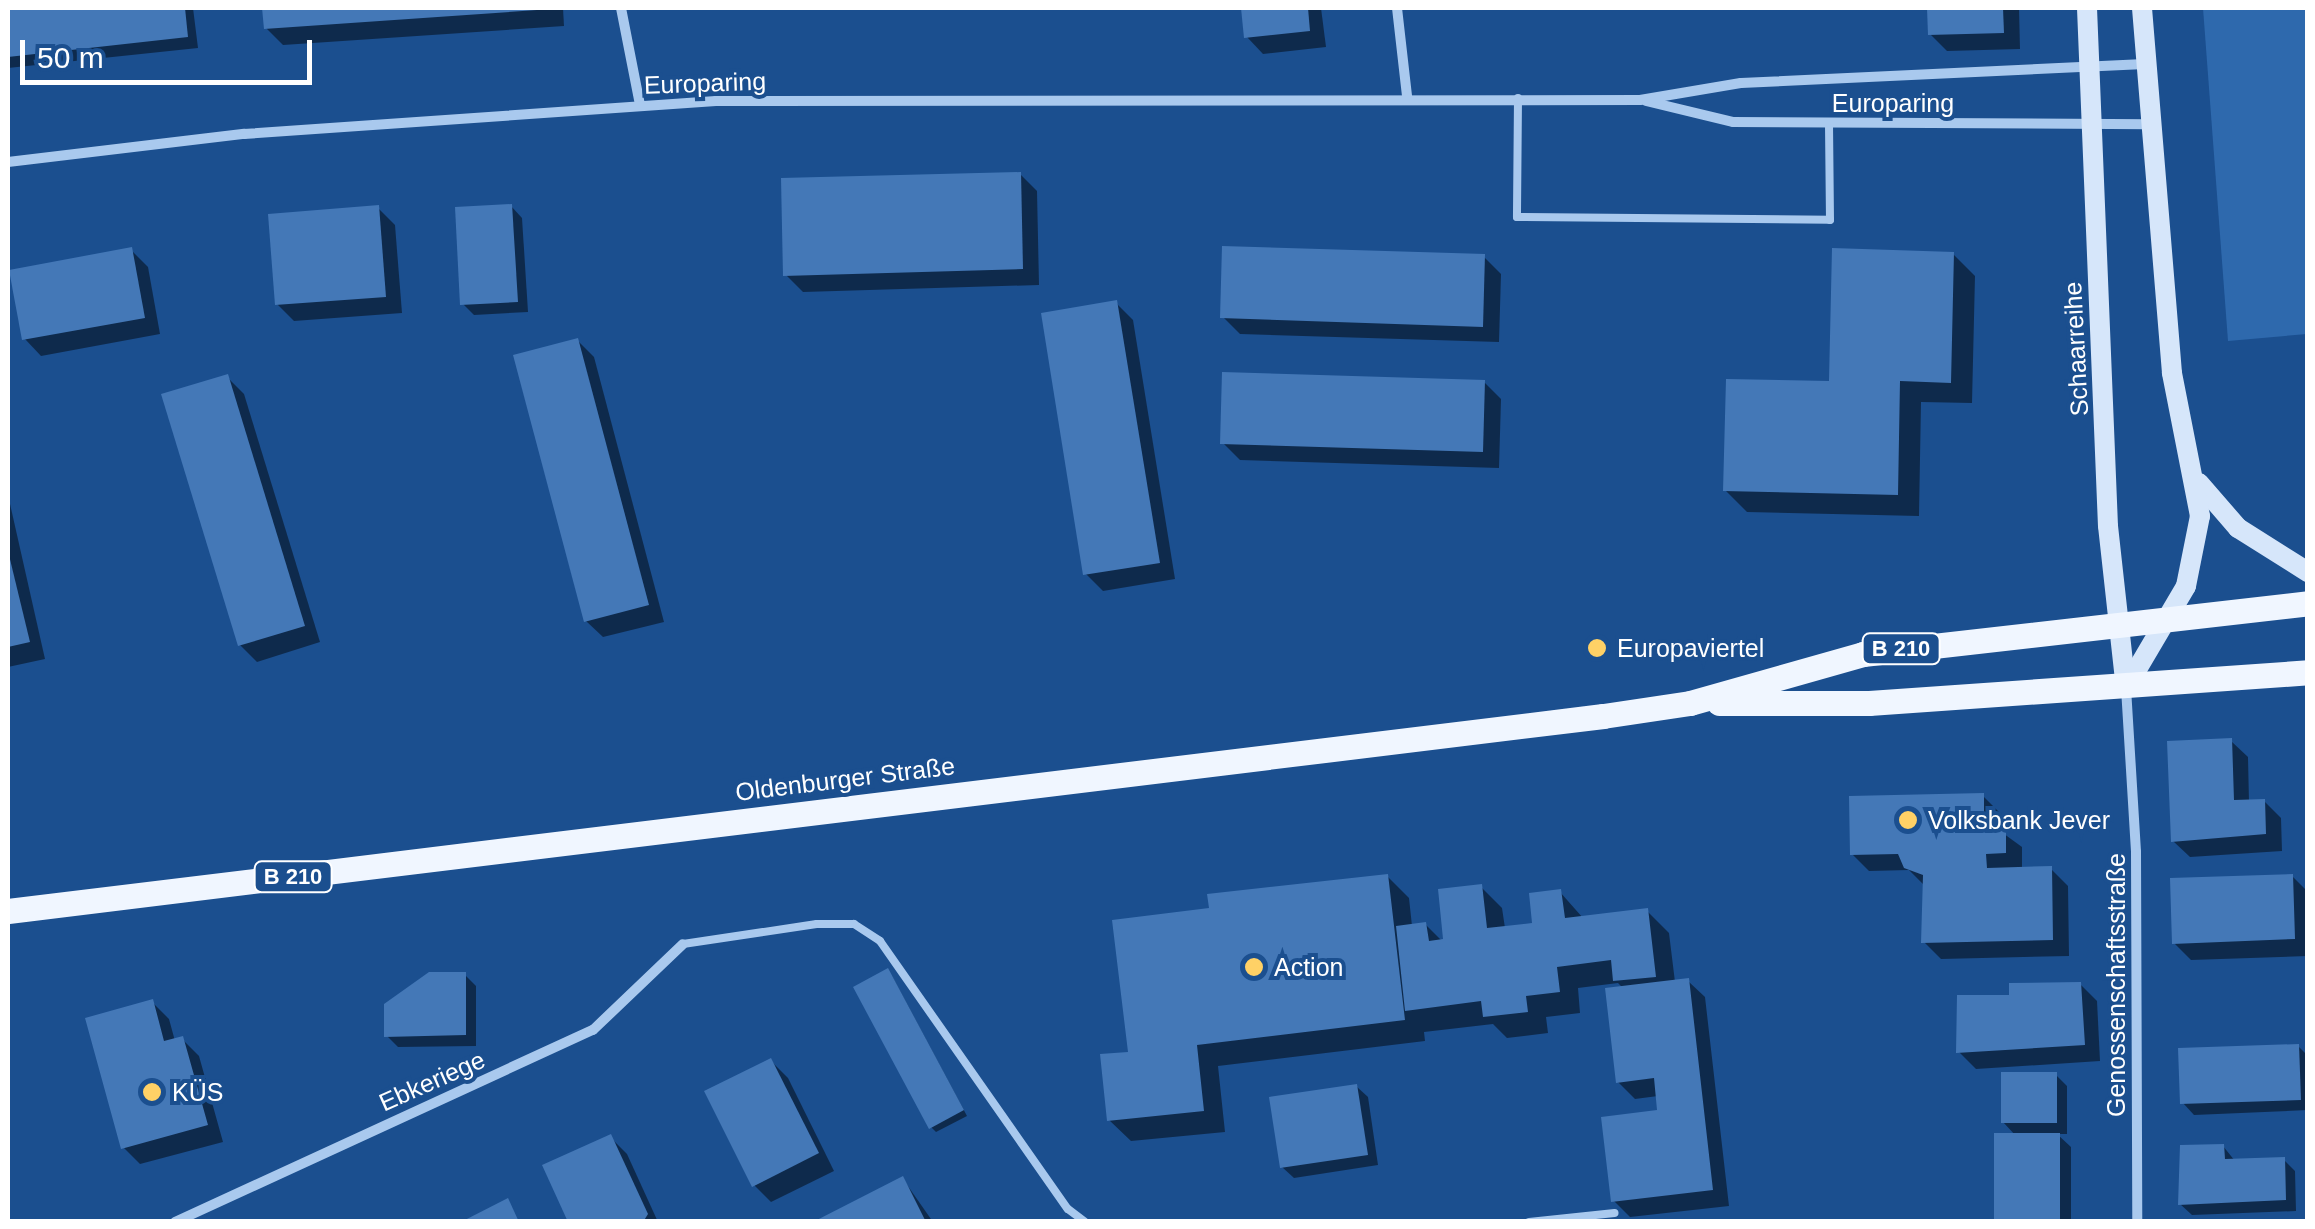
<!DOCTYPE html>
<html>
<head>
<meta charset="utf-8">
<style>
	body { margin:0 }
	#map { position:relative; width:2315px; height:1229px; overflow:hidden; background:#1b4f8f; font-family:Arial,sans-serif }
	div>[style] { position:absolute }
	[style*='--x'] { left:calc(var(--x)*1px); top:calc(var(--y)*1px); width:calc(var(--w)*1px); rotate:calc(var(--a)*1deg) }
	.green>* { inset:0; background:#2e69ad }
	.shadow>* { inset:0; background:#0007 }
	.building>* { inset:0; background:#4478b7 }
	.lane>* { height:8px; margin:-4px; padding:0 4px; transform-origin:4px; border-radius:4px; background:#a9c9ee }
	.street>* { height:10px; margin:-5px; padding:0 5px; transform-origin:5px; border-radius:5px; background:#a9c9ee }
	.secondary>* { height:20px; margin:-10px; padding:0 10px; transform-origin:10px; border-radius:10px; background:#d6e6fa }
	.primary>* { height:25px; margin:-12.5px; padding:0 12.5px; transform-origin:12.5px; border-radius:12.5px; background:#f0f6ff }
	.dots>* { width:28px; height:28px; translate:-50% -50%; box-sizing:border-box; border:5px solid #1b4f8f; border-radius:50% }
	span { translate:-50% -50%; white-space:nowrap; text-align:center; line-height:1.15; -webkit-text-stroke:8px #1b4f8f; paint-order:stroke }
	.shield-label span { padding:2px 8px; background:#1b4f8f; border:2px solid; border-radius:8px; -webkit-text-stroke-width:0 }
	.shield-label { font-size:22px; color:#fff; font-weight:700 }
	.street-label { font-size:25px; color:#fff }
	.poi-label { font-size:25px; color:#fff }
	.left { translate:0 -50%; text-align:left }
	.frame { position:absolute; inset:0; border:10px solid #fff; pointer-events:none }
	.scale { position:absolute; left:20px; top:40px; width:292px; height:45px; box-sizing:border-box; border:5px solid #fff; border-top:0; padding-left:12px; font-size:30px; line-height:35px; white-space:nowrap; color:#fff; -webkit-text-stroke:8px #1b4f8f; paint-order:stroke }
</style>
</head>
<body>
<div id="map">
	<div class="green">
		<i style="clip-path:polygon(2203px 8px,2307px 8px,2307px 334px,2228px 341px)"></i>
	</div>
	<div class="shadow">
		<i style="clip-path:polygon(8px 8px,193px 8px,198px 48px,8px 68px)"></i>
		<i style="clip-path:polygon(265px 8px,563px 8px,564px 26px,283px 45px,266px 28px)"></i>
		<i style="clip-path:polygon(1243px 8px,1321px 8px,1326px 47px,1263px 54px,1247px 37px)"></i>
		<i style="clip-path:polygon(1930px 8px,2019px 8px,2020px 49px,1947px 51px,1930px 34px)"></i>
		<i style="clip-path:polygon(1020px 174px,1037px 191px,1039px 285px,803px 292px,786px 275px)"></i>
		<i style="clip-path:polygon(511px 206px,522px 218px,528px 312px,474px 315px,463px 304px)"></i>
		<i style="clip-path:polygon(378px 208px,395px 225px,402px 313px,294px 321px,277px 304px)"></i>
		<i style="clip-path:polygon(131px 250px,148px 267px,160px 334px,41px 356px,25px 339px)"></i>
		<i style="clip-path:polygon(1953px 254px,1975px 276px,1972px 403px,1921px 402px,1919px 516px,1747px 512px,1725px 490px)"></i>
		<i style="clip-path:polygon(1484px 257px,1501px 274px,1499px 342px,1240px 334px,1223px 317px)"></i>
		<i style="clip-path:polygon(1116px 303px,1133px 320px,1175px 579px,1103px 591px,1086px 574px)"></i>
		<i style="clip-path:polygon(577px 340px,594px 357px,664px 622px,603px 637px,586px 621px)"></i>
		<i style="clip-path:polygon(227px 377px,244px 394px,320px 642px,257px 662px,240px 645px)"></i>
		<i style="clip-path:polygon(1484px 382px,1501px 399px,1499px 468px,1240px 460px,1223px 443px)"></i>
		<i style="clip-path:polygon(8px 495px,45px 659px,8px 667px)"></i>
		<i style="clip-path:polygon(2231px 741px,2248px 757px,2249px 802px,2264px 801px,2281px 818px,2282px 851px,2190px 857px,2173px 841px)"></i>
		<i style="clip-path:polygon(1983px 796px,2000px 813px,2000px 831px,2022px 847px,2022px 870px,2051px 869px,2068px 886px,2069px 956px,1941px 959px,1924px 942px,1924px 885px,1909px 870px,1869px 871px,1852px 854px)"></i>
		<i style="clip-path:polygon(1387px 876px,1409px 898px,1412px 926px,1425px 924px,1447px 946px,1481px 887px,1502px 908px,1505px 928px,1535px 925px,1560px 892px,1583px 918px,1647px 911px,1669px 933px,1675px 982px,1688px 981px,1705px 997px,1729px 1206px,1630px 1217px,1613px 1200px,1660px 1112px,1658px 1096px,1635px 1099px,1618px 1082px,1623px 988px,1618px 983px,1578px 988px,1580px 1013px,1546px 1017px,1548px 1033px,1507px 1038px,1493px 1024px,1424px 1032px,1425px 1041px,1218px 1066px,1225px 1132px,1131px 1141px,1109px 1120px,1131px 1054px,1212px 910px)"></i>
		<i style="clip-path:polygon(2292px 876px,2308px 892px,2308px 956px,2191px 960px,2174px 943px)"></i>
		<i style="clip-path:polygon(465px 975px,476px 986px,476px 1046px,398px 1047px,387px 1036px)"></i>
		<i style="clip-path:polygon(892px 976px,967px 1116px,936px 1132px,931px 1127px)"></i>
		<i style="clip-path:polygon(2080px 984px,2097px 1001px,2100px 1061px,1976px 1069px,1959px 1052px,2012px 997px)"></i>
		<i style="clip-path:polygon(152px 1002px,169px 1019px,175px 1041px,182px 1039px,199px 1056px,223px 1142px,140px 1164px,123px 1147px)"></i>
		<i style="clip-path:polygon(2298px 1046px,2308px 1056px,2308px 1110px,2194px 1115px,2183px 1103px)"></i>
		<i style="clip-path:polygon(771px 1061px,788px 1078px,834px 1171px,771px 1202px,754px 1185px)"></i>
		<i style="clip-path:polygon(2056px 1075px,2067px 1086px,2067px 1134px,2057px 1134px,2071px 1147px,2071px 1222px,1996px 1222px,2016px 1136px,2003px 1122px)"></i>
		<i style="clip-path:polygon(1356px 1086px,1368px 1097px,1378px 1165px,1294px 1178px,1282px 1167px)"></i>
		<i style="clip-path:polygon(610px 1137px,627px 1154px,658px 1222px,571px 1222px)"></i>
		<i style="clip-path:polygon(2223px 1146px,2235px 1161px,2284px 1160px,2295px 1171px,2296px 1211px,2192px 1215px,2180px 1204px)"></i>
		<i style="clip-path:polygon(903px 1179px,933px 1222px,818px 1222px)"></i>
	</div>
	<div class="building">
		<i style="clip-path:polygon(8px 8px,185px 8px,188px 37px,8px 57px)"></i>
		<i style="clip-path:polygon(262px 8px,537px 8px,537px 10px,264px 29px)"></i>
		<i style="clip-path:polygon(1241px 8px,1308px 8px,1310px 31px,1244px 38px)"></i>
		<i style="clip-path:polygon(1927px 8px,2003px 8px,2004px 33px,1928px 35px)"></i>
		<i style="clip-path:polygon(1021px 172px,1023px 269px,783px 276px,781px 178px)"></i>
		<i style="clip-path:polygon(512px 204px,518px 302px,460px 305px,455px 207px)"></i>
		<i style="clip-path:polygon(379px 205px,386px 297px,275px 305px,268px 214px)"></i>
		<i style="clip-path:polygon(1222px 246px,1485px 254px,1483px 327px,1220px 318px)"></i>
		<i style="clip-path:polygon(132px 247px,145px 318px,22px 340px,9px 270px)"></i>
		<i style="clip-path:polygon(1832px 248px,1954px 252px,1951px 383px,1900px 381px,1898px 495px,1723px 491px,1726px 379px,1829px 381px)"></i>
		<i style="clip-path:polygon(1117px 300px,1160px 563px,1083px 575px,1041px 313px)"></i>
		<i style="clip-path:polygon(578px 338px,649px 605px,584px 622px,513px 355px)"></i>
		<i style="clip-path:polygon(1222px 372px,1485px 380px,1483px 452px,1220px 444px)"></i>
		<i style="clip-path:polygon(228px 374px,305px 626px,238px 646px,161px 394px)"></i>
		<i style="clip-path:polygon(8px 551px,30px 642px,8px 647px)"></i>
		<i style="clip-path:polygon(2232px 738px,2234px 800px,2265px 799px,2266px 834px,2171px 842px,2167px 741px)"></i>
		<i style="clip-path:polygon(1984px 793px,1984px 829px,2006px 828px,2006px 853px,1986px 854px,1987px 868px,2052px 866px,2053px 940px,1921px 943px,1923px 875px,1904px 868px,1898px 854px,1850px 855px,1849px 796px)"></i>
		<i style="clip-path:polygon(1388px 874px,1405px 1020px,1197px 1045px,1204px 1111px,1107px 1121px,1100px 1054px,1128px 1052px,1112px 920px,1209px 908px,1207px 894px)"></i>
		<i style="clip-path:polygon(2293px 874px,2295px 939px,2172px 944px,2170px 878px)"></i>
		<i style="clip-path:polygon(1482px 884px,1487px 928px,1532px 923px,1529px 893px,1561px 889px,1565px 918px,1648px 908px,1656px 977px,1613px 981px,1611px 960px,1557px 967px,1560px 992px,1526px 996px,1528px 1012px,1483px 1017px,1481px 1001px,1405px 1011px,1396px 926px,1426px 922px,1429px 941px,1443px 939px,1438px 889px)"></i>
		<i style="clip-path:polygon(888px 968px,964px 1110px,929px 1129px,853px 987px)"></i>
		<i style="clip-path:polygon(429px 972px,466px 972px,466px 1035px,384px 1037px,384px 1004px)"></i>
		<i style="clip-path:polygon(1689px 978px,1713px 1190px,1611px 1202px,1601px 1117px,1657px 1110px,1654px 1078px,1616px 1083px,1605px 988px)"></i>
		<i style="clip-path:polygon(2081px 982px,2085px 1045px,1956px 1053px,1957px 995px,2009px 995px,2009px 983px)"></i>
		<i style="clip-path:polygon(153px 999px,164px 1041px,183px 1036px,208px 1125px,121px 1149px,85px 1018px)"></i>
		<i style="clip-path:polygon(2299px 1044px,2301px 1100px,2180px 1104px,2178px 1048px)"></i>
		<i style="clip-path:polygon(771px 1058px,819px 1153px,752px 1187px,704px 1091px)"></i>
		<i style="clip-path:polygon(2001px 1072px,2057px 1072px,2057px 1123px,2001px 1123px)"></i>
		<i style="clip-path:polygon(1357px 1084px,1368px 1155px,1280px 1168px,1269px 1097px)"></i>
		<i style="clip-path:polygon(1994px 1133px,2060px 1133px,2060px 1222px,1994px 1222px)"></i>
		<i style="clip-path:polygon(611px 1134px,648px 1214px,643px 1222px,568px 1222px,542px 1165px)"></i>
		<i style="clip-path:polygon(2224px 1144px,2225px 1159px,2285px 1157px,2286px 1200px,2178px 1205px,2180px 1145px)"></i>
		<i style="clip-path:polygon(903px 1176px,926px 1222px,813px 1222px)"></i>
		<i style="clip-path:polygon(508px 1198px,519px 1222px,461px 1222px)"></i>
	</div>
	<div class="lane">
		<i style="--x:1518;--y:98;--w:119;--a:90.5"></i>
		<i style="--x:1517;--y:217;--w:313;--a:0.5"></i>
		<i style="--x:1830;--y:220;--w:98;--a:-90.6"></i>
		<i style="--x:683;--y:944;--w:135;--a:-8.5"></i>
		<i style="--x:817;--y:924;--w:37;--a:0"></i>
		<i style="--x:854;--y:924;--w:31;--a:33"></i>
		<i style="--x:880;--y:941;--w:327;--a:55"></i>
		<i style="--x:1068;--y:1209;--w:21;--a:37"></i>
		<i style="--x:1529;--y:1222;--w:86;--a:-6"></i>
	</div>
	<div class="street">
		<i style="--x:621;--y:8;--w:99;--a:78.9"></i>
		<i style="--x:1397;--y:8;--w:89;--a:83.5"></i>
		<i style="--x:1646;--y:101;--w:89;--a:13.6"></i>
		<i style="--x:1733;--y:122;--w:416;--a:0.3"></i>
		<i style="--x:8;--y:162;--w:238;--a:-6.8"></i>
		<i style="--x:244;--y:134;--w:473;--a:-4"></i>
		<i style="--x:716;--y:101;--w:924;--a:-0.06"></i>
		<i style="--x:1640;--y:100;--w:102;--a:-9.6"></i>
		<i style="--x:1741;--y:83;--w:404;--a:-2.7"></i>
		<i style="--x:2126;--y:688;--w:164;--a:86.5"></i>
		<i style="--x:2136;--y:852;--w:370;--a:89.8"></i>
		<i style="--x:175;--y:1222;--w:460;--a:-24.7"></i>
		<i style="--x:593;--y:1030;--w:124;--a:-43.7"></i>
	</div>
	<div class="secondary">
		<i style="--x:2087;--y:8;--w:518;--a:87.68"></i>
		<i style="--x:2108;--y:526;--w:163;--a:83.7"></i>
		<i style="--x:2199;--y:483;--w:60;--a:49.1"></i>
		<i style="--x:2238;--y:528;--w:83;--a:32.2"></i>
		<i style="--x:2126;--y:688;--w:118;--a:-59.5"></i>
		<i style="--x:2186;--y:586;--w:71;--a:-78.7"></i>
		<i style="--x:2200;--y:516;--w:146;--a:-101.1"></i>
		<i style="--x:2172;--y:373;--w:366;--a:-94.7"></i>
	</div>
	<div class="primary">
		<i style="--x:1719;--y:703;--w:150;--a:0"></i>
		<i style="--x:1869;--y:703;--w:440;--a:-4"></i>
		<i style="--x:8;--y:911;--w:1607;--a:-6.97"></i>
		<i style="--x:1603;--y:716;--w:88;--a:-8.5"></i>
		<i style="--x:1690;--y:703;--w:180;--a:-15.8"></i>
		<i style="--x:1863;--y:654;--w:448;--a:-6.5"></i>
	</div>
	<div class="dots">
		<i style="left:1597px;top:648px;background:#ffd166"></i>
		<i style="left:1908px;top:820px;background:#ffd166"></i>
		<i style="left:1254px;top:967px;background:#ffd166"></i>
		<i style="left:152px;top:1092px;background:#ffd166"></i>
	</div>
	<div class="shield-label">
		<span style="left:1901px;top:649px">B 210</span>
		<span style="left:293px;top:877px">B 210</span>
	</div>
	<div class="street-label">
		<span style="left:705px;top:83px;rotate:-2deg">Europaring</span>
		<span style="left:1893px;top:103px">Europaring</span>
		<span style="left:2076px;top:349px;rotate:-93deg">Schaarreihe</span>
		<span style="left:845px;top:779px;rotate:-7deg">Oldenburger Straße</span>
		<span style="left:2116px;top:985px;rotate:-90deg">Genossenschaftsstraße</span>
		<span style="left:432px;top:1081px;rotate:-24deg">Ebkeriege</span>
	</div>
	<div class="poi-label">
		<span class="left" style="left:1617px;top:648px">Europaviertel</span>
		<span class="left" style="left:1928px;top:820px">Volksbank Jever</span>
		<span class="left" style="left:1274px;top:967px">Action</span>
		<span class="left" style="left:172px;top:1092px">KÜS</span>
	</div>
	<div class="frame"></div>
	<div class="scale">50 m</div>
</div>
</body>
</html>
